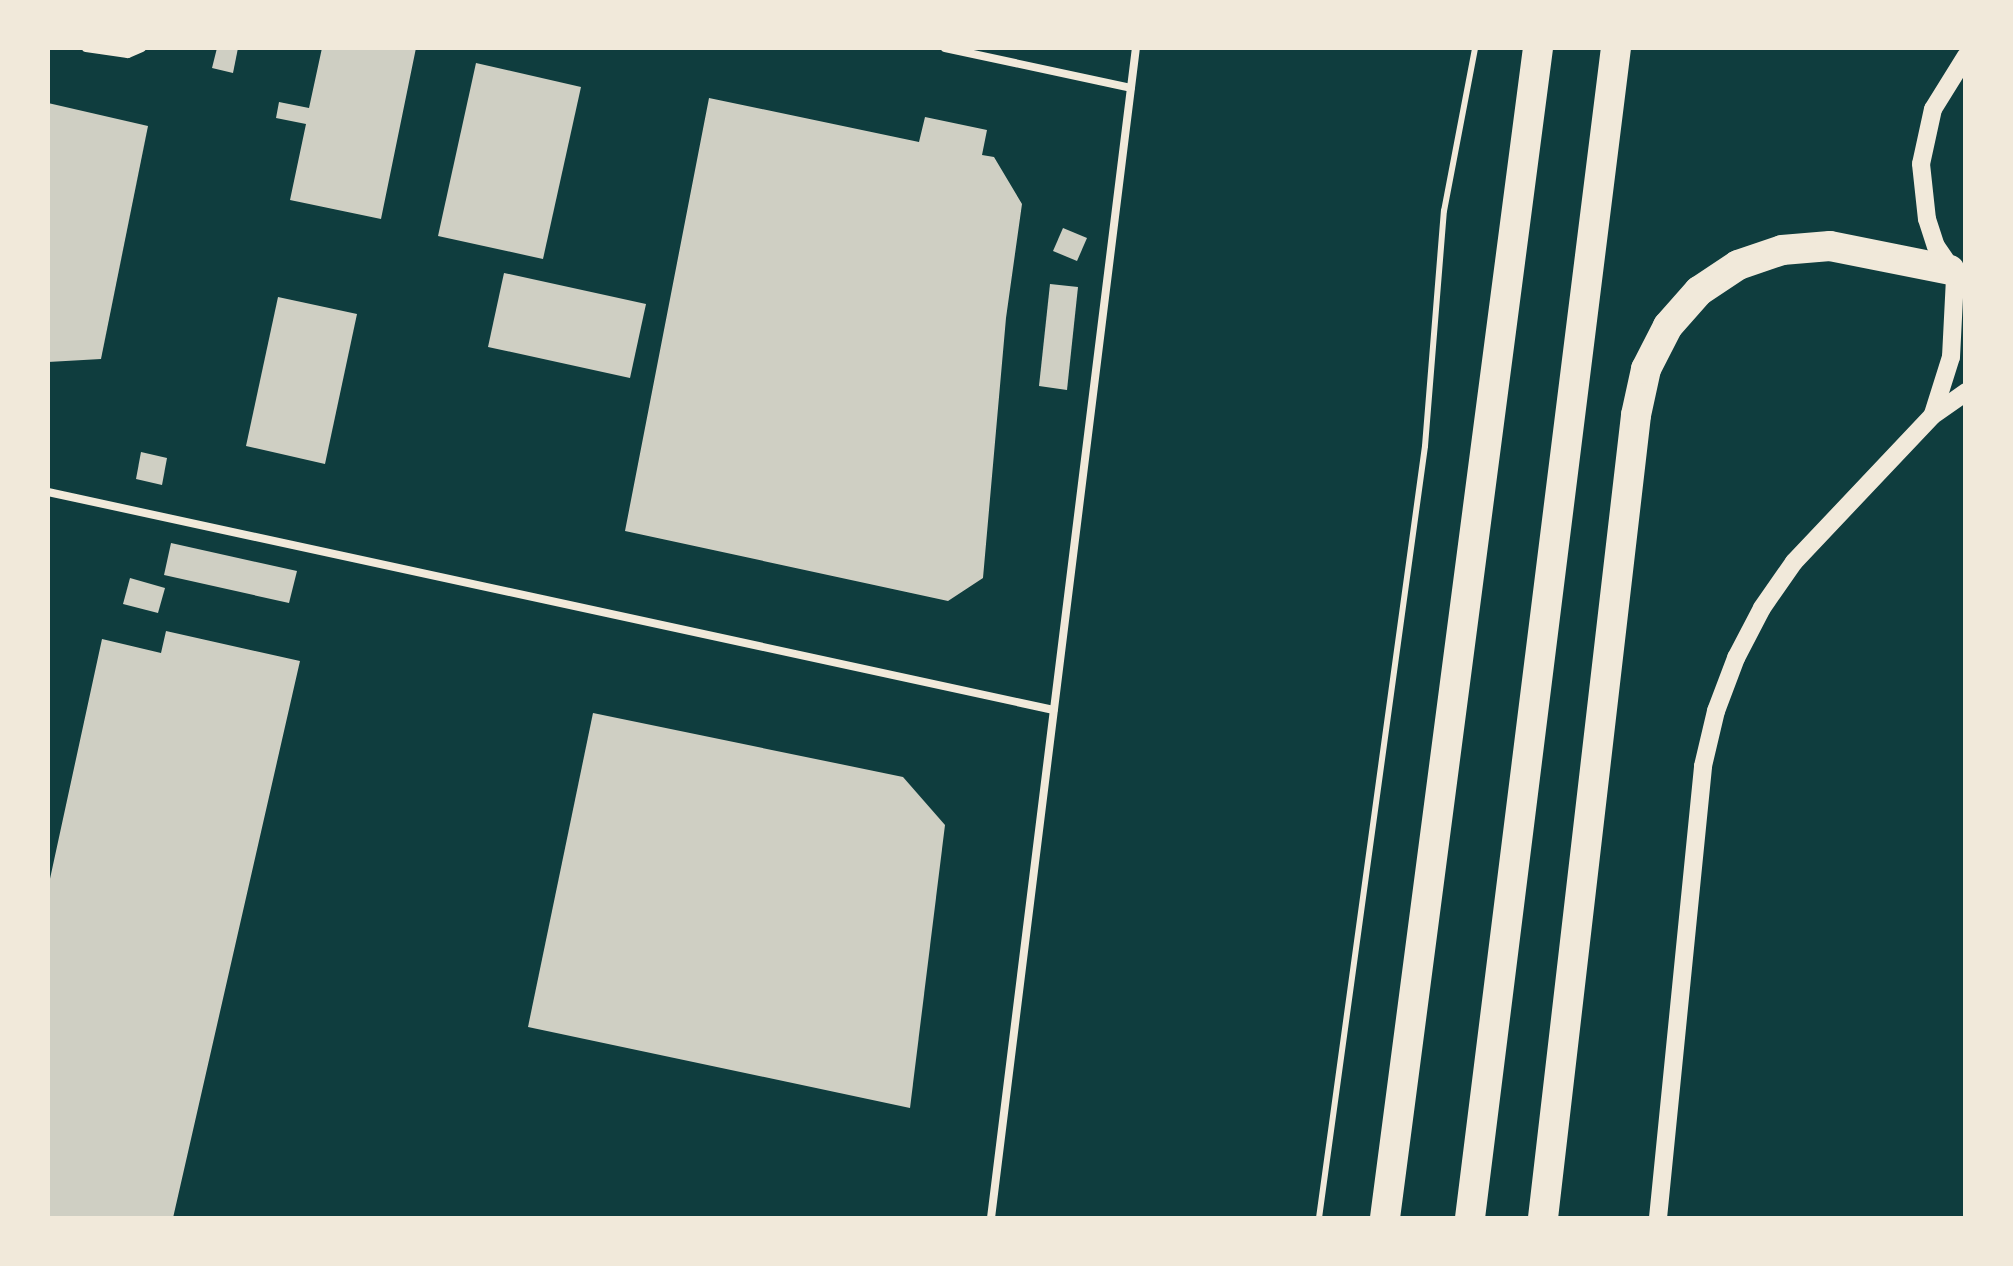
<!DOCTYPE html>
<html>
<head>
<meta charset="utf-8">
<style>
	body { margin:0 }
	#map { position:relative; width:2013px; height:1266px; overflow:hidden; background:#0f3d3e; font-family:Merriweather,serif }
	div>[style] { position:absolute }
	[style*='--x'] { left:calc(var(--x)*1px); top:calc(var(--y)*1px); width:calc(var(--w)*1px); rotate:calc(var(--a)*1deg) }
	.building>* { inset:0; background:#cfcfc3 }
	.path>* { height:6px; margin:-3px; padding:0 3px; transform-origin:3px; border-radius:3px; background:#f1e9da }
	.service>* { height:8px; margin:-4px; padding:0 4px; transform-origin:4px; border-radius:4px; background:#f1e9da }
	.tertiary>* { height:18px; margin:-9px; padding:0 9px; transform-origin:9px; border-radius:9px; background:#f1e9da }
	.motorway>* { height:30px; margin:-15px; padding:0 15px; transform-origin:15px; border-radius:15px; background:#f1e9da }
	span { translate:-50% -50%; white-space:nowrap; text-align:center; line-height:1.15; -webkit-text-stroke:8px #f1e9da; paint-order:stroke }
	.frame { position:absolute; inset:0; border:50px solid #f1e9da; pointer-events:none }
</style>
</head>
<body>
<div id="map">
	<div class="building">
		<i style="clip-path:polygon(217px 48px,238px 48px,233px 73px,212px 68px)"></i>
		<i style="clip-path:polygon(322px 48px,416px 48px,381px 219px,290px 200px,306px 124px,276px 118px,279px 102px,309px 108px)"></i>
		<i style="clip-path:polygon(476px 63px,581px 87px,543px 259px,438px 236px)"></i>
		<i style="clip-path:polygon(709px 98px,919px 142px,925px 117px,987px 130px,982px 155px,994px 157px,1022px 204px,1006px 318px,983px 578px,948px 601px,625px 531px)"></i>
		<i style="clip-path:polygon(48px 103px,148px 126px,101px 359px,48px 362px)"></i>
		<i style="clip-path:polygon(1063px 228px,1087px 238px,1077px 261px,1053px 251px)"></i>
		<i style="clip-path:polygon(504px 273px,646px 304px,630px 378px,488px 347px)"></i>
		<i style="clip-path:polygon(1050px 284px,1078px 287px,1067px 390px,1039px 386px)"></i>
		<i style="clip-path:polygon(278px 297px,357px 314px,325px 464px,246px 446px)"></i>
		<i style="clip-path:polygon(141px 452px,167px 458px,162px 485px,136px 479px)"></i>
		<i style="clip-path:polygon(171px 543px,297px 571px,289px 603px,164px 575px)"></i>
		<i style="clip-path:polygon(130px 578px,165px 588px,158px 613px,123px 604px)"></i>
		<i style="clip-path:polygon(166px 631px,300px 661px,173px 1218px,48px 1218px,48px 888px,102px 639px,161px 653px)"></i>
		<i style="clip-path:polygon(593px 713px,903px 777px,945px 825px,910px 1108px,528px 1027px)"></i>
	</div>
	<div class="path">
		<i style="--x:1319;--y:1218;--w:779;--a:-82.18"></i>
		<i style="--x:1425;--y:446;--w:236;--a:-85.4"></i>
		<i style="--x:1444;--y:211;--w:166;--a:-79.2"></i>
	</div>
	<div class="service">
		<i style="--x:86;--y:48;--w:42;--a:8.1"></i>
		<i style="--x:128;--y:54;--w:15;--a:-23"></i>
		<i style="--x:945;--y:48;--w:190;--a:12.1"></i>
		<i style="--x:48;--y:492;--w:1029;--a:12.23"></i>
		<i style="--x:991;--y:1218;--w:1179;--a:-82.94"></i>
	</div>
	<div class="tertiary">
		<i style="--x:1966;--y:56;--w:62;--a:121.9"></i>
		<i style="--x:1933;--y:109;--w:56;--a:102.3"></i>
		<i style="--x:1921;--y:164;--w:55;--a:83.8"></i>
		<i style="--x:1927;--y:219;--w:28;--a:72"></i>
		<i style="--x:1936;--y:246;--w:53;--a:55.7"></i>
		<i style="--x:1933;--y:414;--w:60;--a:-72.5"></i>
		<i style="--x:1951;--y:357;--w:79;--a:-87.1"></i>
		<i style="--x:1658;--y:1218;--w:454;--a:-84.3"></i>
		<i style="--x:1703;--y:766;--w:57;--a:-76.7"></i>
		<i style="--x:1716;--y:711;--w:57;--a:-69.3"></i>
		<i style="--x:1736;--y:658;--w:56;--a:-62.5"></i>
		<i style="--x:1762;--y:608;--w:56;--a:-55.2"></i>
		<i style="--x:1794;--y:562;--w:201;--a:-46.6"></i>
		<i style="--x:1932;--y:416;--w:42;--a:-35.2"></i>
	</div>
	<div class="motorway">
		<i style="--x:1385;--y:1218;--w:1180;--a:-82.55"></i>
		<i style="--x:1470;--y:1218;--w:1179;--a:-82.89"></i>
		<i style="--x:1543;--y:1218;--w:808;--a:-83.39"></i>
		<i style="--x:1636;--y:415;--w:47;--a:-77.7"></i>
		<i style="--x:1646;--y:369;--w:48;--a:-62.9"></i>
		<i style="--x:1668;--y:326;--w:47;--a:-48.5"></i>
		<i style="--x:1699;--y:291;--w:47;--a:-33.7"></i>
		<i style="--x:1738;--y:265;--w:46;--a:-18.8"></i>
		<i style="--x:1782;--y:250;--w:48;--a:-4.8"></i>
		<i style="--x:1830;--y:246;--w:122;--a:11.3"></i>
	</div>
	<div class="frame"></div>
</div>
</body>
</html>
